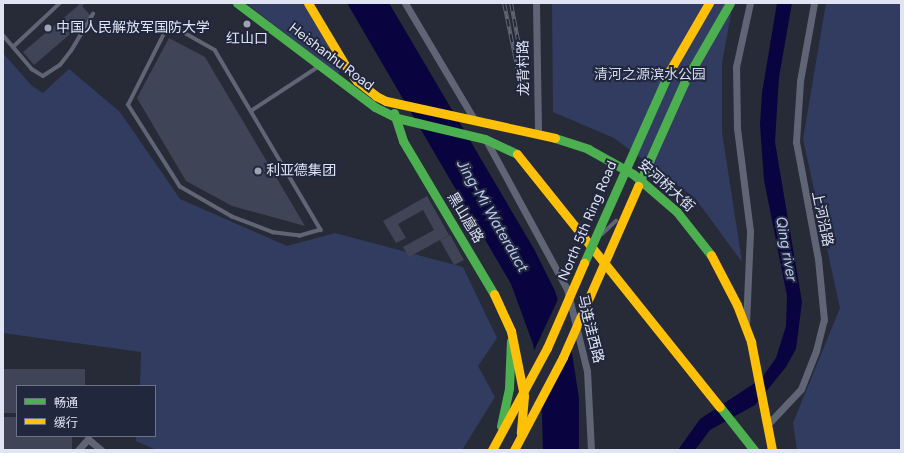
<!DOCTYPE html>
<html>
<head>
<meta charset="utf-8">
<style>
	body { margin:0 }
	#map { position:relative; width:904px; height:453px; overflow:hidden; background:#272a37; font-family:Figtree,"Noto Sans SC",sans-serif }
	div>[style] { position:absolute }
	[style*='--x'] { left:calc(var(--x)*1px); top:calc(var(--y)*1px); width:calc(var(--w)*1px); rotate:calc(var(--a)*1deg) }
	.green>* { inset:0; background:#323c61 }
	.water>* { inset:0; background:#090440 }
	.pier>* { inset:0; background:#272a37 }
	.building>* { inset:0; background:#404457 }
	.lane>* { height:3.5px; margin:-1.75px; padding:0 1.75px; transform-origin:1.75px; border-radius:1.75px; background:#606575 }
	.street>* { height:7px; margin:-3.5px; padding:0 3.5px; transform-origin:3.5px; border-radius:3.5px; background:#606575 }
	.fast>* { height:9px; margin:-4.5px; padding:0 4.5px; transform-origin:4.5px; border-radius:4.5px; background:#4caf50 }
	.slow>* { height:9px; margin:-4.5px; padding:0 4.5px; transform-origin:4.5px; border-radius:4.5px; background:#ffc107 }
	.rail>* { height:4px; margin-top:-2px; transform-origin:0; background:repeating-linear-gradient(90deg,#21273d 0 8px,#626672 0 16px); box-sizing:border-box; border-block:1px solid #626672 }
	.fast-bridge>* { height:9px; margin:-4.5px; padding:0 4.5px; transform-origin:4.5px; border-radius:4.5px; background:#4caf50 }
	.slow-bridge>* { height:9px; margin:-4.5px; padding:0 4.5px; transform-origin:4.5px; border-radius:4.5px; background:#ffc107 }
	.dots>* { width:11px; height:11px; translate:-50% -50%; box-sizing:border-box; border:2px solid #21273d; border-radius:50% }
	span { translate:-50% -50%; white-space:nowrap; text-align:center; line-height:1.15; -webkit-text-stroke:4px #21273d; paint-order:stroke }
	.poi-label { font-size:14px; color:#e0e4f3 }
	.left { translate:0 -50%; text-align:left }
	.street-label { font-size:14px; color:#e0e4f3 }
	.park-label { font-size:14px; color:#d2d9ee }
	.water-label { font-size:15px; color:#bcc9f1; font-style:italic }
	.frame { position:absolute; inset:0; border:4px solid #e0e4f3; pointer-events:none }
	.legend { position:absolute; left:16px; top:385px; width:140px; height:52px; box-sizing:border-box; background:#21273d; border:1px solid #6d7386; margin:0; padding:5px 7px; list-style:none; font-size:12px; color:#e0e4f3 }
	.legend li { display:flex; align-items:center; gap:8px; height:20px }
	.legend b { width:20px; border:1px solid #6d7386 }
</style>
</head>
<body>
<div id="map">
	<div class="green">
		<i style="clip-path:polygon(246px 3px,304px 3px,342px 69px,338px 74px)"></i>
		<i style="clip-path:polygon(552px 3px,733px 3px,722px 63px,722px 132px,742px 262px,695px 198px,614px 138px,553px 112px)"></i>
		<i style="clip-path:polygon(826px 3px,901px 3px,901px 450px,797px 450px,793px 423px,840px 308px,803px 139px)"></i>
		<i style="clip-path:polygon(3px 53px,32px 86px,43px 93px,69px 69px,120px 112px,180px 199px,287px 246px,335px 233px,463px 267px,497px 338px,478px 366px,495px 397px,462px 450px,156px 450px,136px 441px,136px 436px,155px 436px,155px 386px,140px 386px,141px 352px,3px 333px)"></i>
	</div>
	<div class="water">
		<i style="clip-path:polygon(347px 3px,389px 3px,534px 249px,555px 291px,569px 334px,579px 398px,579px 450px,543px 450px,541px 387px,533px 344px,511px 284px)"></i>
		<i style="clip-path:polygon(777px 3px,792px 3px,779px 77px,775px 142px,802px 302px,796px 349px,786px 367px,755px 405px,710px 430px,695px 450px,678px 450px,700px 419px,761px 379px,776px 358px,786px 326px,787px 296px,764px 180px,760px 125px,762px 93px)"></i>
	</div>
	<div class="pier">
		<i style="clip-path:polygon(559px 297px,571px 334px,540px 410px,533px 353px)"></i>
	</div>
	<div class="building">
		<i style="clip-path:polygon(77px 3px,86px 3px,82px 6px,91px 16px,34px 65px,23px 52px,79px 5px)"></i>
		<i style="clip-path:polygon(169px 38px,205px 57px,305px 226px,232px 206px,186px 181px,137px 98px)"></i>
		<i style="clip-path:polygon(427px 196px,449px 235px,409px 257px,403px 247px,434px 230px,423px 210px,398px 224px,406px 238px,396px 243px,383px 221px)"></i>
		<i style="clip-path:polygon(450px 235px,464px 260px,454px 265px,440px 240px)"></i>
		<i style="clip-path:polygon(3px 369px,85px 369px,85px 386px,17px 386px,17px 413px,3px 413px)"></i>
		<i style="clip-path:polygon(3px 417px,17px 417px,17px 436px,72px 436px,72px 450px,3px 450px)"></i>
	</div>
	<div class="lane">
		<i style="--x:169;--y:24;--w:53;--a:29.5"></i>
		<i style="--x:215;--y:50;--w:209;--a:59.5"></i>
		<i style="--x:321;--y:230;--w:22;--a:164"></i>
		<i style="--x:300;--y:236;--w:26;--a:-173"></i>
		<i style="--x:274;--y:233;--w:45;--a:-159.1"></i>
		<i style="--x:232;--y:217;--w:60;--a:-150"></i>
		<i style="--x:180;--y:187;--w:97;--a:-122.4"></i>
		<i style="--x:128;--y:105;--w:91;--a:-63.2"></i>
		<i style="--x:3;--y:35;--w:45;--a:49.5"></i>
		<i style="--x:32;--y:69;--w:13;--a:32"></i>
		<i style="--x:43;--y:76;--w:20;--a:-33"></i>
		<i style="--x:60;--y:65;--w:18;--a:-52"></i>
		<i style="--x:71;--y:51;--w:43;--a:-59.3"></i>
		<i style="--x:13;--y:47;--w:64;--a:-43.1"></i>
		<i style="--x:251;--y:111;--w:80;--a:-33.3"></i>
		<i style="--x:602;--y:234;--w:19;--a:-43"></i>
	</div>
	<div class="street">
		<i style="--x:405;--y:3;--w:137;--a:59.3"></i>
		<i style="--x:536;--y:3;--w:130;--a:89.1"></i>
		<i style="--x:486;--y:140;--w:170;--a:61.5"></i>
		<i style="--x:567;--y:289;--w:84;--a:76.3"></i>
		<i style="--x:587;--y:371;--w:79;--a:87.1"></i>
		<i style="--x:746;--y:324;--w:93;--a:-87.5"></i>
		<i style="--x:750;--y:231;--w:104;--a:-97.2"></i>
		<i style="--x:737;--y:128;--w:61;--a:-90.9"></i>
		<i style="--x:736;--y:67;--w:66;--a:-77.7"></i>
		<i style="--x:768;--y:424;--w:48;--a:-46.7"></i>
		<i style="--x:801;--y:389;--w:41;--a:-68.5"></i>
		<i style="--x:816;--y:351;--w:32;--a:-76"></i>
		<i style="--x:824;--y:320;--w:61;--a:-95.6"></i>
		<i style="--x:818;--y:259;--w:119;--a:-100.6"></i>
		<i style="--x:796;--y:142;--w:61;--a:-86.2"></i>
		<i style="--x:800;--y:81;--w:79;--a:-79.8"></i>
		<i style="--x:78;--y:450;--w:15;--a:-48"></i>
		<i style="--x:88;--y:439;--w:17;--a:40"></i>
	</div>
	<div class="fast">
		<i style="--x:237;--y:3;--w:173;--a:37"></i>
		<i style="--x:375;--y:107;--w:25;--a:27"></i>
		<i style="--x:397;--y:118;--w:90;--a:13.4"></i>
		<i style="--x:485;--y:139;--w:35;--a:25"></i>
		<i style="--x:394;--y:113;--w:29;--a:72"></i>
		<i style="--x:403;--y:141;--w:178;--a:59.3"></i>
		<i style="--x:555;--y:138;--w:35;--a:18"></i>
		<i style="--x:588;--y:149;--w:51;--a:29.1"></i>
		<i style="--x:633;--y:174;--w:58;--a:40.8"></i>
		<i style="--x:677;--y:212;--w:55;--a:51.7"></i>
		<i style="--x:720;--y:407;--w:55;--a:51.7"></i>
		<i style="--x:501;--y:426;--w:39;--a:-78"></i>
		<i style="--x:509;--y:388;--w:47;--a:-87.6"></i>
	</div>
	<div class="slow">
		<i style="--x:308;--y:3;--w:72;--a:59.2"></i>
		<i style="--x:345;--y:65;--w:20;--a:53"></i>
		<i style="--x:357;--y:81;--w:24;--a:38"></i>
		<i style="--x:376;--y:96;--w:11;--a:27"></i>
		<i style="--x:386;--y:101;--w:173;--a:12.3"></i>
		<i style="--x:517;--y:154;--w:324;--a:51.3"></i>
		<i style="--x:711;--y:255;--w:56;--a:62.5"></i>
		<i style="--x:737;--y:305;--w:40;--a:69"></i>
		<i style="--x:751;--y:342;--w:110;--a:79"></i>
		<i style="--x:494;--y:294;--w:41;--a:65.3"></i>
		<i style="--x:511;--y:331;--w:66;--a:78.7"></i>
		<i style="--x:524;--y:396;--w:37;--a:95"></i>
	</div>
	<div class="rail">
		<i style="--x:504;--y:3;--w:79;--a:78.3"></i>
		<i style="--x:511;--y:3;--w:86;--a:79.3"></i>
	</div>
	<div class="fast-bridge">
		<i style="--x:638;--y:186;--w:113;--a:-65.9"></i>
		<i style="--x:684;--y:83;--w:92;--a:-60.1"></i>
		<i style="--x:584;--y:263;--w:209;--a:-66"></i>
	</div>
	<div class="slow-bridge">
		<i style="--x:669;--y:72;--w:80;--a:-59.9"></i>
		<i style="--x:492;--y:450;--w:116;--a:-61.7"></i>
		<i style="--x:547;--y:348;--w:93;--a:-66.5"></i>
		<i style="--x:514;--y:450;--w:105;--a:-62.2"></i>
		<i style="--x:563;--y:357;--w:187;--a:-66.3"></i>
	</div>
	<div class="dots">
		<i style="left:247px;top:24px;background:#9fa3b1"></i>
		<i style="left:48px;top:28px;background:#9fa3b1"></i>
		<i style="left:258px;top:171px;background:#9fa3b1"></i>
	</div>
	<div class="poi-label">
		<span class="left" style="left:56px;top:28px">中国人民解放军国防大学</span>
		<span style="left:247px;top:39px">红山口</span>
		<span class="left" style="left:266px;top:171px">利亚德集团</span>
	</div>
	<div class="street-label">
		<span style="left:331px;top:57px;rotate:37deg">Heishanhu Road</span>
		<span style="left:524px;top:68px;rotate:-91deg">龙背村路</span>
		<span style="left:666px;top:186px;rotate:42deg">安河桥大街</span>
		<span style="left:465px;top:218px;rotate:59deg">黑山扈路</span>
		<span style="left:822px;top:219px;rotate:78deg">上河沿路</span>
		<span style="left:588px;top:221px;rotate:-67deg">North 5th Ring Road</span>
		<span style="left:590px;top:329px;rotate:76deg">马连洼西路</span>
	</div>
	<div class="park-label">
		<span style="left:650px;top:75px">清河之源滨水公园</span>
	</div>
	<div class="water-label">
		<span style="left:492px;top:216px;rotate:60deg">Jing-Mi Waterduct</span>
		<span style="left:786px;top:249px;rotate:80deg">Qing river</span>
	</div>
	<div class="frame"></div>
	<ul class="legend">
	<li><b style="height:5px;background:#4caf50"></b>畅通</li>
	<li><b style="height:5px;background:#ffc107"></b>缓行</li>
	</ul>
</div>
</body>
</html>
